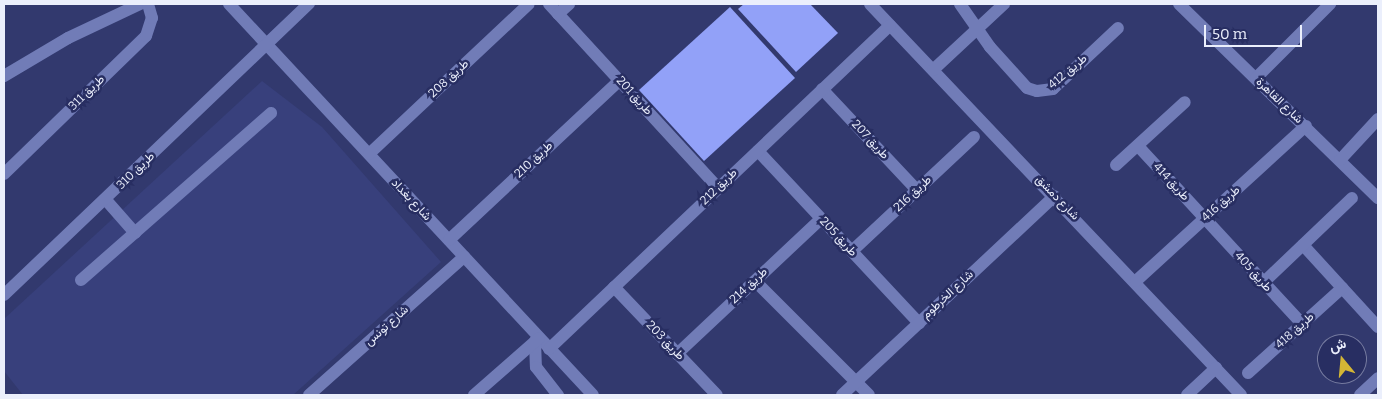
<!DOCTYPE html>
<html>
<head>
<meta charset="utf-8">
<style>
	body { margin:0 }
	#map { position:relative; width:1382px; height:399px; overflow:hidden; background:#32396e; font-family:Bitter,Vazirmatn,serif }
	div>[style] { position:absolute }
	[style*='--x'] { left:calc(var(--x)*1px); top:calc(var(--y)*1px); width:calc(var(--w)*1px); rotate:calc(var(--a)*1deg) }
	.built>* { inset:0; background:#38407c }
	.building>* { inset:0; background:#92a1f8 }
	.minor>* { height:12px; margin:-6px; padding:0 6px; transform-origin:6px; border-radius:6px; background:#717cb7 }
	span { translate:-50% -50%; white-space:nowrap; text-align:center; line-height:1.15; -webkit-text-stroke:5px #282e62; paint-order:stroke }
	.street-label { font-size:12px; color:#ebeffc }
	.frame { position:absolute; inset:0; border:5px solid #ebeffc; pointer-events:none }
	.north { position:absolute; left:1317px; top:334px; width:50px; height:50px; box-sizing:border-box; background:#282e62; border:1px solid #767ba0; border-radius:50%; rotate:343deg; font-size:14px; font-weight:700; line-height:20px; text-align:center; color:#ebeffc }
	.north::after { content:''; display:block; margin:auto; width:18px; height:22px; background:#d4b635; clip-path:polygon(50% 0,100% 100%,50% 72%,0 100%) }
	.scale { position:absolute; left:1204px; top:25px; width:98px; height:22px; box-sizing:border-box; border:2px solid #ebeffc; border-top:0; padding-left:6px; font-size:15px; line-height:18px; white-space:nowrap; color:#ebeffc; -webkit-text-stroke:4px #282e62; paint-order:stroke }
</style>
</head>
<body>
<div id="map">
	<div class="built">
		<i style="clip-path:polygon(262px 81px,322px 127px,441px 262px,293px 395px,23px 395px,4px 371px,4px 319px)"></i>
	</div>
	<div class="building">
		<i style="clip-path:polygon(744px 4px,810px 4px,838px 33px,796px 72px,738px 9px)"></i>
		<i style="clip-path:polygon(730px 7px,795px 78px,704px 161px,639px 90px)"></i>
	</div>
	<div class="minor">
		<i style="--x:229;--y:4;--w:534;--a:47.05"></i>
		<i style="--x:549;--y:4;--w:250;--a:47.4"></i>
		<i style="--x:870;--y:4;--w:539;--a:46.5"></i>
		<i style="--x:960;--y:4;--w:52;--a:55.1"></i>
		<i style="--x:990;--y:47;--w:55;--a:47.9"></i>
		<i style="--x:1027;--y:88;--w:10;--a:17"></i>
		<i style="--x:1037;--y:91;--w:16;--a:-7"></i>
		<i style="--x:1053;--y:89;--w:89;--a:-43.2"></i>
		<i style="--x:1179;--y:4;--w:278;--a:44.3"></i>
		<i style="--x:558;--y:14;--w:15;--a:-42"></i>
		<i style="--x:933;--y:70;--w:97;--a:-42.9"></i>
		<i style="--x:4;--y:76;--w:74;--a:-30.7"></i>
		<i style="--x:68;--y:38;--w:80;--a:-25.3"></i>
		<i style="--x:1256;--y:78;--w:105;--a:-45"></i>
		<i style="--x:822;--y:89;--w:139;--a:46.8"></i>
		<i style="--x:1138;--y:146;--w:242;--a:47.3"></i>
		<i style="--x:758;--y:151;--w:236;--a:46.9"></i>
		<i style="--x:369;--y:154;--w:219;--a:-43.2"></i>
		<i style="--x:1340;--y:160;--w:56;--a:-47.2"></i>
		<i style="--x:1116;--y:165;--w:93;--a:-42.4"></i>
		<i style="--x:4;--y:174;--w:198;--a:-44.2"></i>
		<i style="--x:146;--y:36;--w:19;--a:-72"></i>
		<i style="--x:152;--y:18;--w:15;--a:-106"></i>
		<i style="--x:106;--y:200;--w:44;--a:48.7"></i>
		<i style="--x:449;--y:240;--w:234;--a:-43.1"></i>
		<i style="--x:1303;--y:245;--w:111;--a:47.6"></i>
		<i style="--x:852;--y:251;--w:167;--a:-43.1"></i>
		<i style="--x:81;--y:280;--w:253;--a:-41.3"></i>
		<i style="--x:755;--y:281;--w:161;--a:45"></i>
		<i style="--x:1136;--y:281;--w:230;--a:-42.4"></i>
		<i style="--x:1263;--y:283;--w:123;--a:-43.7"></i>
		<i style="--x:614;--y:287;--w:149;--a:46.4"></i>
		<i style="--x:4;--y:295;--w:422;--a:-43.7"></i>
		<i style="--x:535;--y:341;--w:26;--a:88"></i>
		<i style="--x:536;--y:367;--w:36;--a:52"></i>
		<i style="--x:549;--y:349;--w:470;--a:-43.5"></i>
		<i style="--x:677;--y:354;--w:197;--a:-43.2"></i>
		<i style="--x:1248;--y:373;--w:127;--a:-42.1"></i>
		<i style="--x:309;--y:395;--w:208;--a:-41.7"></i>
		<i style="--x:474;--y:395;--w:86;--a:-41.2"></i>
		<i style="--x:842;--y:395;--w:291;--a:-43.1"></i>
		<i style="--x:1187;--y:395;--w:40;--a:-43"></i>
		<i style="--x:1360;--y:395;--w:25;--a:-43"></i>
	</div>
	<div class="street-label">
		<span style="left:1068px;top:72px;rotate:-40deg">طريق 412</span>
		<span style="left:449px;top:79px;rotate:-43deg">طريق 208</span>
		<span style="left:87px;top:93px;rotate:-44deg">طريق 311</span>
		<span style="left:634px;top:96px;rotate:48deg">طريق 201</span>
		<span style="left:1279px;top:101px;rotate:44deg">شارع القاهرة</span>
		<span style="left:870px;top:140px;rotate:47deg">طريق 207</span>
		<span style="left:534px;top:160px;rotate:-43deg">طريق 210</span>
		<span style="left:136px;top:171px;rotate:-44deg">طريق 310</span>
		<span style="left:1171px;top:182px;rotate:47deg">طريق 414</span>
		<span style="left:719px;top:187px;rotate:-44deg">طريق 212</span>
		<span style="left:913px;top:194px;rotate:-43deg">طريق 216</span>
		<span style="left:1057px;top:198px;rotate:46deg">شارع دمشق</span>
		<span style="left:411px;top:200px;rotate:47deg">شارع بغداد</span>
		<span style="left:1221px;top:204px;rotate:-42deg">طريق 416</span>
		<span style="left:838px;top:237px;rotate:47deg">طريق 205</span>
		<span style="left:1253px;top:272px;rotate:48deg">طريق 405</span>
		<span style="left:749px;top:286px;rotate:-43deg">طريق 214</span>
		<span style="left:948px;top:295px;rotate:-43deg">شارع الخرطوم</span>
		<span style="left:387px;top:326px;rotate:-42deg">شارع تونس</span>
		<span style="left:1295px;top:331px;rotate:-42deg">طريق 418</span>
		<span style="left:665px;top:341px;rotate:46deg">طريق 203</span>
	</div>
	<div class="frame"></div>
	<div class="north">ش</div>
	<div class="scale">50 m</div>
</div>
</body>
</html>
